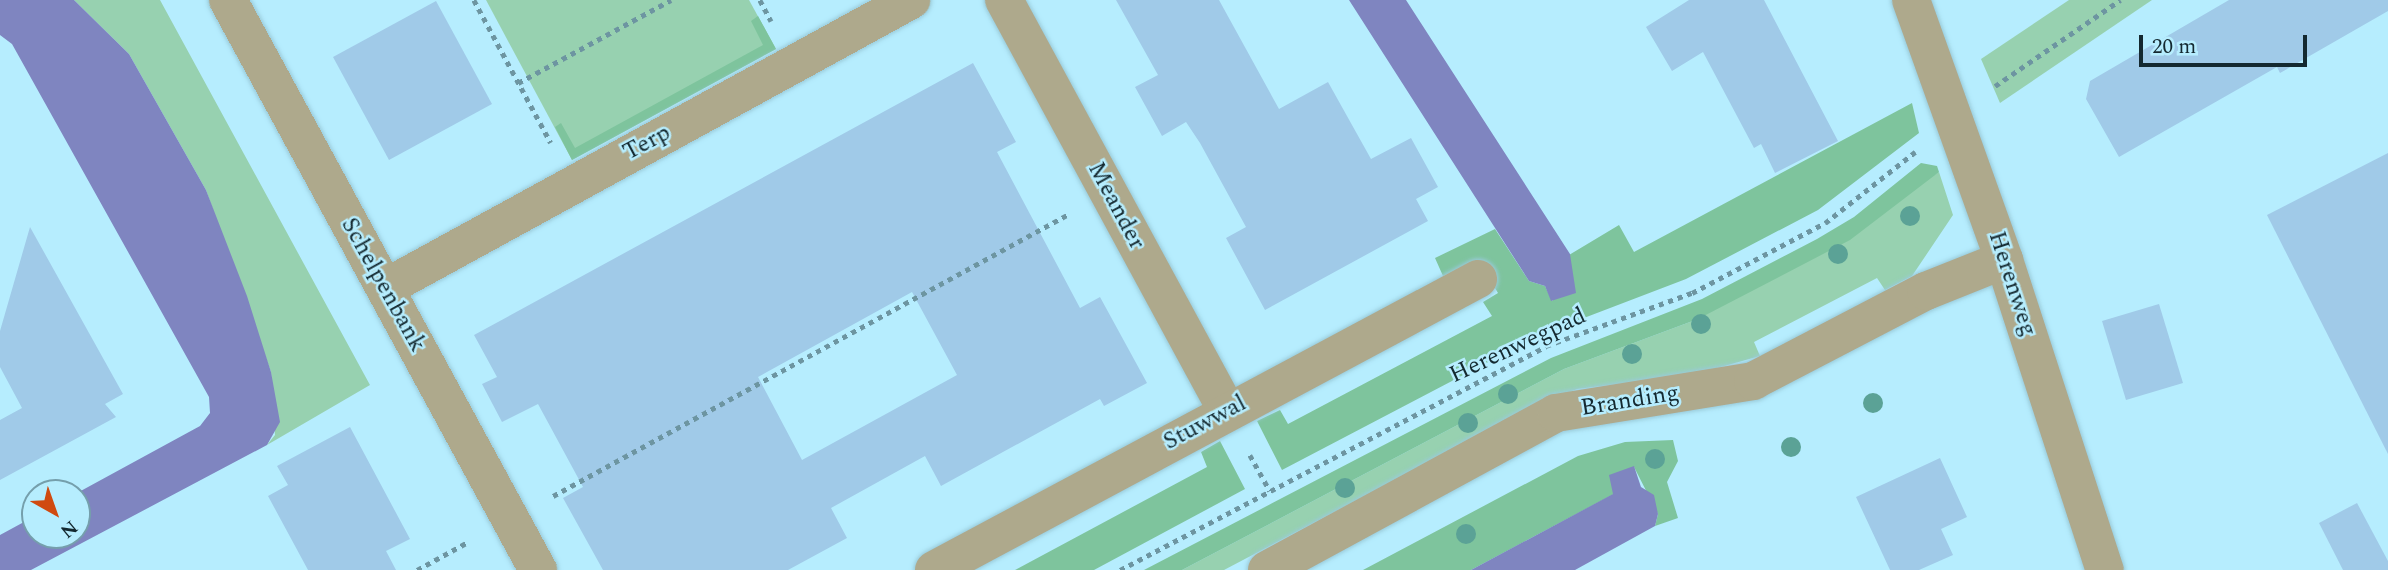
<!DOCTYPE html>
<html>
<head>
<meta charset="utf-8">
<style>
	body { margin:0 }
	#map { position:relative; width:2388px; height:570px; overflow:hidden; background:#b6edfe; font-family:Spectral,serif }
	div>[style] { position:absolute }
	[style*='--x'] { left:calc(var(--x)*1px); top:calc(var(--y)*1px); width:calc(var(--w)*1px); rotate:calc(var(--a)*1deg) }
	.green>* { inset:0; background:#97d1b0 }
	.forest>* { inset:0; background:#7ec49d }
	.water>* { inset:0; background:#7f85c0 }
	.building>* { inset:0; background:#a0cae8 }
	.path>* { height:4.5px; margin-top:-2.25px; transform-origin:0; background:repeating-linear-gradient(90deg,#6d95a1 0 5px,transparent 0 10px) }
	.roads { filter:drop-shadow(0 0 2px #99cad9) drop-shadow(0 0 2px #99cad9) }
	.minor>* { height:38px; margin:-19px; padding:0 19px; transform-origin:19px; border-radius:19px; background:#aea98c }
	.trees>* { width:20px; height:20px; margin:-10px; border-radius:50%; background:#5ba296 }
	span { translate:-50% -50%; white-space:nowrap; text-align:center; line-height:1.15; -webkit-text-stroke:5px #b6edfe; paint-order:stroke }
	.street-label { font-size:24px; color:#142930 }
	.north { position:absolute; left:21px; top:479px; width:70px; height:70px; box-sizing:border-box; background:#b6edfe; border:2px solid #759fac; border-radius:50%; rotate:140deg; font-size:19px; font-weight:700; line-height:28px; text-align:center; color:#142930 }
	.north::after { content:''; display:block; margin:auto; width:24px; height:32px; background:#d04a10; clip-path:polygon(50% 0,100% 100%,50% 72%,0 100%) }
	.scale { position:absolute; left:2139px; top:35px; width:168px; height:32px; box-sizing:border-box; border:4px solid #142930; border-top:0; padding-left:9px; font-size:21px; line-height:24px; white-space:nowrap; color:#142930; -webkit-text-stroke:5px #b6edfe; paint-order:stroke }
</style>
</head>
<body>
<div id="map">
	<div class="green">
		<i style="clip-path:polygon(74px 0,160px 0,370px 385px,267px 445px,275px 435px,271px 372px,206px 190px,129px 54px)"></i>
		<i style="clip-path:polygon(486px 0,749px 0,776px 49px,572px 160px)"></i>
		<i style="clip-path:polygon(2069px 0,2152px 0,2000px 103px,1981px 59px)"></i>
		<i style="clip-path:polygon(1939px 172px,1953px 215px,1912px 276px,1885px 290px,1877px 278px,1754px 342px,1760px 356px,1692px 375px,1577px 389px,1537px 405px,1224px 570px,1182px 570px,1564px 369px,1698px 319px)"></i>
	</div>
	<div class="forest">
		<i style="clip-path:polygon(758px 16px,776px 49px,572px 160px,555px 127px,561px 123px,575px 148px,763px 45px,751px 21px)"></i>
		<i style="clip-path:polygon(1912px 103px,1919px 133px,1818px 210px,1686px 279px,1542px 334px,1282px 470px,1257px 421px,1280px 410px,1288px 424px,1492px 316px,1483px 302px,1498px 293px,1478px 260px,1443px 276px,1435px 258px,1495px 229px,1529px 281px,1545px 286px,1552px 301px,1570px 278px,1569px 255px,1619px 225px,1634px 252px)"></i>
		<i style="clip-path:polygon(1921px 163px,1937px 166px,1939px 172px,1850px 240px,1698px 319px,1564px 369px,1182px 570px,1144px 570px,1551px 358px,1702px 299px,1817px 239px,1854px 217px)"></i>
		<i style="clip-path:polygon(1673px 440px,1678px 461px,1667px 482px,1678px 518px,1655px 526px,1658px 514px,1634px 467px,1614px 494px,1471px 570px,1363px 570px,1578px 456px,1625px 442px)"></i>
		<i style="clip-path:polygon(1220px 441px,1245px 489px,1094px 570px,1015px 570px,1207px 467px,1201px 452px)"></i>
	</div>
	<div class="water">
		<i style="clip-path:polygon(0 0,74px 0,129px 54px,206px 190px,247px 296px,271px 372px,280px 422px,267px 445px,31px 570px,0 570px,0 535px,35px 516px,35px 535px,77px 535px,77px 493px,200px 426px,210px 413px,209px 397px,12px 44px,0 35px)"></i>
		<i style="clip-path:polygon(1349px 0,1406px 0,1570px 254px,1576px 293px,1551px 301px,1545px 286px,1529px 281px)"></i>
		<i style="clip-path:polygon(1634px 466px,1641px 487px,1654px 495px,1658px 514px,1655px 526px,1575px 570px,1471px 570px,1613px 494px,1609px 475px)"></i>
	</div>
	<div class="building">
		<i style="clip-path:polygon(1116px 0,1219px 0,1279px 109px,1328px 82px,1371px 159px,1411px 138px,1438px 187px,1416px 199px,1428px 221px,1265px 310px,1226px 238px,1246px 227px,1200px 143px,1186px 122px,1162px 136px,1135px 87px,1158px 75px)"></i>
		<i style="clip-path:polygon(1689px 0,1764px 0,1838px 141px,1775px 173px,1761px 144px,1754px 148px,1703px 52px,1672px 71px,1646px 27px)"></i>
		<i style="clip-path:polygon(2229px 0,2388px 0,2388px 11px,2280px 73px,2277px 67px,2119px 157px,2086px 99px,2090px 81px)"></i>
		<i style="clip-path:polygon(436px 1px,492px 104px,389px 160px,333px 57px)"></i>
		<i style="clip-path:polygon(evenodd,973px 63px,1016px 142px,997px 152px,1080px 308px,1100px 297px,1147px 383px,1104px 406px,1100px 399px,941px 486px,925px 456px,831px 508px,847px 538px,788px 570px,603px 570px,563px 498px,583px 487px,538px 404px,502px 422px,482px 384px,497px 377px,474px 335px,973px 63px,912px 292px,957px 375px,802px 460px,758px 377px,912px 292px)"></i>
		<i style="clip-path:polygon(2388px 153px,2388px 454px,2267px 215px)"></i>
		<i style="clip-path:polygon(30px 227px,123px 394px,105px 404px,116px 417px,0 480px,0 420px,22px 408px,0 367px,0 331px)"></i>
		<i style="clip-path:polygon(2159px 304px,2183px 383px,2126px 400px,2102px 321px)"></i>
		<i style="clip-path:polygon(350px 427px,410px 539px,386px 551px,396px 570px,308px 570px,268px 496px,288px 485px,277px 466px)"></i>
		<i style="clip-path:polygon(1940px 458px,1967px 517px,1941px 529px,1953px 555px,1919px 570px,1890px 570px,1856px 497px)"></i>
		<i style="clip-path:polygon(2357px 503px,2388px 561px,2388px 570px,2343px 570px,2319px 523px)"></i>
	</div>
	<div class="path">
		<i style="--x:474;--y:0;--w:162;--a:61.7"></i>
		<i style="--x:760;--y:0;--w:24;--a:62"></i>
		<i style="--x:518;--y:83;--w:174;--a:-28.5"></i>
		<i style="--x:1995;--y:86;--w:152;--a:-34.5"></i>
		<i style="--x:1250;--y:455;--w:41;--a:60.9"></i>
		<i style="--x:553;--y:496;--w:586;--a:-28.67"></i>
		<i style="--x:417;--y:570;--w:58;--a:-28.8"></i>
		<i style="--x:1120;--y:570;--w:481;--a:-27.7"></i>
		<i style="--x:1546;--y:346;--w:155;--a:-20"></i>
		<i style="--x:1692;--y:293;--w:150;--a:-27.8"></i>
		<i style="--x:1825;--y:223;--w:115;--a:-38.3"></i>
	</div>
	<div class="roads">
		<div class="minor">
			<i style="--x:228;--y:0;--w:649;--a:61.46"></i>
			<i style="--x:1004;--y:0;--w:468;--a:61.5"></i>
			<i style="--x:1911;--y:0;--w:276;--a:70.3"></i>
			<i style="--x:2004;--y:260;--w:326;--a:72"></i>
			<i style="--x:385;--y:288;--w:600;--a:-28.7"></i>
			<i style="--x:934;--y:570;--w:617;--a:-28.14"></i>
			<i style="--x:1267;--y:570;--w:329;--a:-28.5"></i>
			<i style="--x:1556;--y:413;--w:200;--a:-9.2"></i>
			<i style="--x:1753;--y:381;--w:195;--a:-27.5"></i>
			<i style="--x:1926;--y:291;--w:84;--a:-21.7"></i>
		</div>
	</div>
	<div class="trees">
		<i style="left:1910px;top:216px"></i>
		<i style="left:1838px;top:254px"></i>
		<i style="left:1701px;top:324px"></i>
		<i style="left:1632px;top:354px"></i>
		<i style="left:1508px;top:394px"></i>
		<i style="left:1873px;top:403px"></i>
		<i style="left:1468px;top:423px"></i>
		<i style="left:1791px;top:447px"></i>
		<i style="left:1655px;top:459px"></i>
		<i style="left:1345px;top:488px"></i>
		<i style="left:1466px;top:534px"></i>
	</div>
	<div class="street-label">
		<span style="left:647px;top:143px;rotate:-28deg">Terp</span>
		<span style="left:1116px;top:206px;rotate:62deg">Meander</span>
		<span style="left:2012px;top:284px;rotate:72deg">Herenweg</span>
		<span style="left:383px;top:285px;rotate:61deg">Schelpenbank</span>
		<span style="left:1518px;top:346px;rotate:-25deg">Herenwegpad</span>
		<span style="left:1630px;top:401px;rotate:-9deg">Branding</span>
		<span style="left:1205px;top:423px;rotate:-28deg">Stuwwal</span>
	</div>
	<div class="north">N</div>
	<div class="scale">20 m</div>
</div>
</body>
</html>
